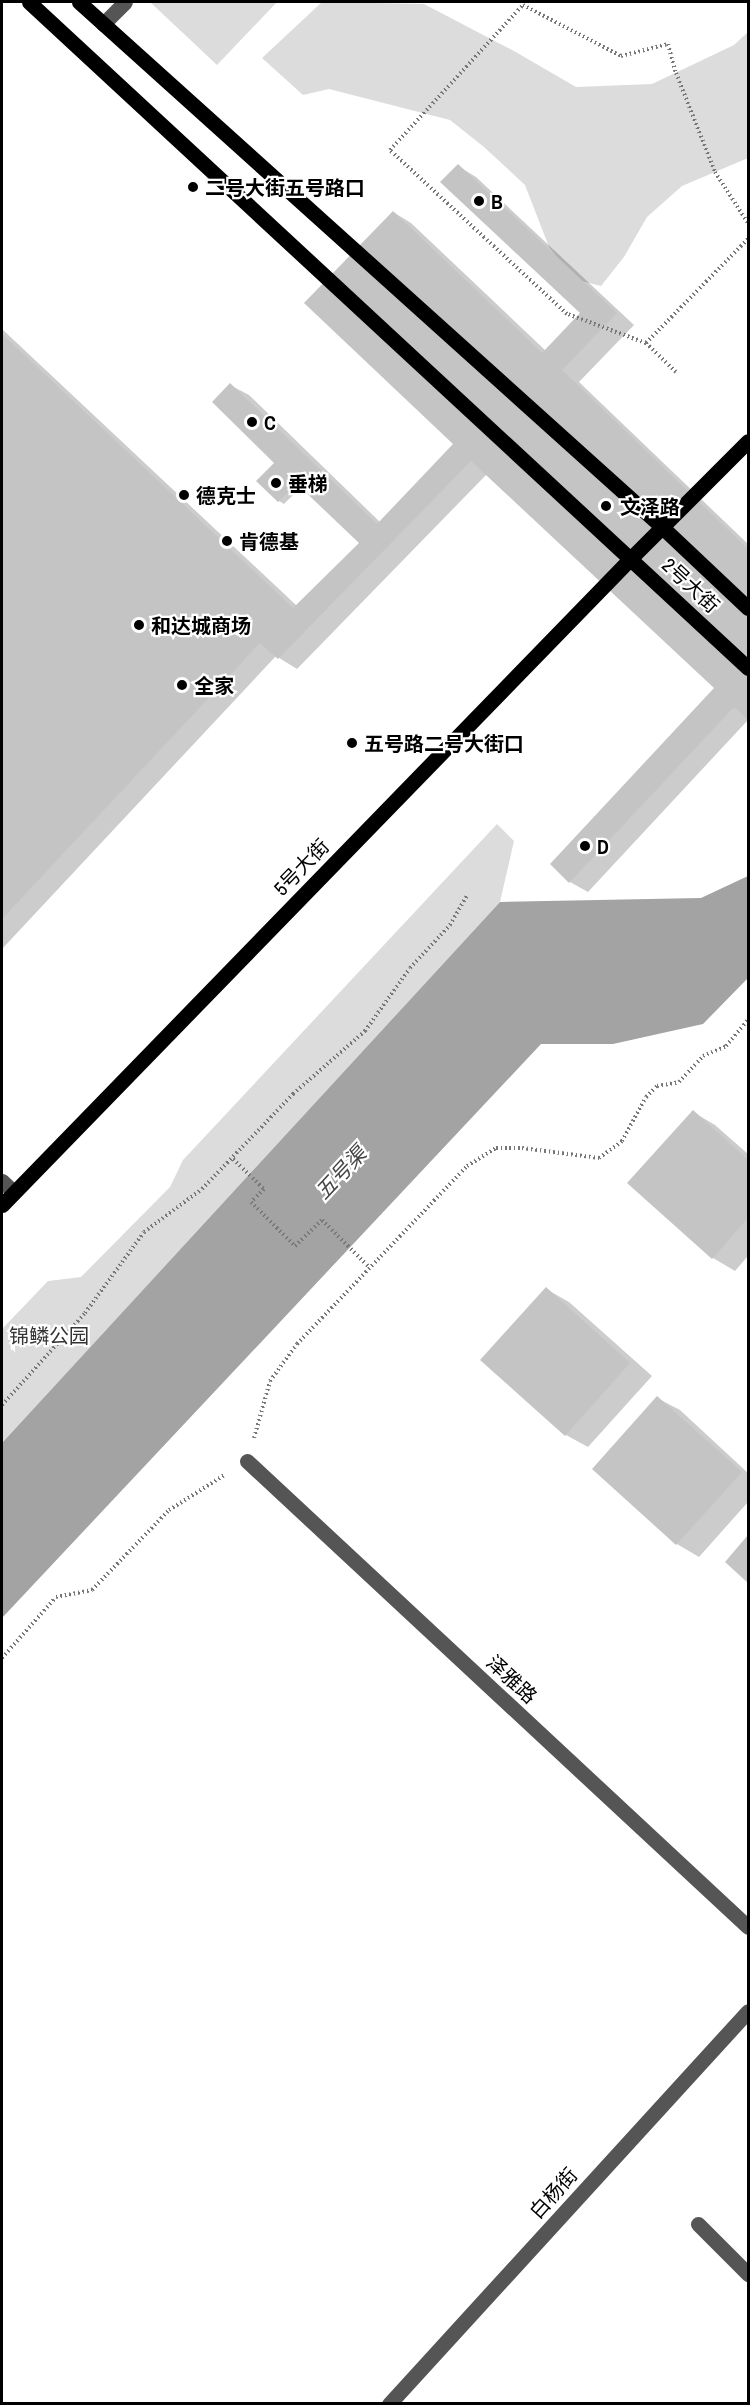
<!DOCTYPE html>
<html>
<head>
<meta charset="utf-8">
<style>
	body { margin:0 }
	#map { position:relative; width:750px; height:2405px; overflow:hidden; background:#fff; font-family:"Archivo Narrow","Noto Sans SC",sans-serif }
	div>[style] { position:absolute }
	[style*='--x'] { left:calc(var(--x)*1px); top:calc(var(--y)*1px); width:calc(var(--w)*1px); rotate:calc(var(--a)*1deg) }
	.green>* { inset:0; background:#dcdcdc }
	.water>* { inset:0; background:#a3a3a3 }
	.shadow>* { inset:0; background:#0003 }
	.building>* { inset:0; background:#c4c4c4 }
	.path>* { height:4px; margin-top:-2px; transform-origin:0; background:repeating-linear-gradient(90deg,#777 0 1.5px,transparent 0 4.5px) }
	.minor>* { height:15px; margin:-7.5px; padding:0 7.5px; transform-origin:7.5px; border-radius:7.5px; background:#555 }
	.major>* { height:15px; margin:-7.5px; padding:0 7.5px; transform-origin:7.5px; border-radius:7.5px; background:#000 }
	.dots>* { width:16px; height:16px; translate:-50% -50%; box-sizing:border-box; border:3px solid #fff; border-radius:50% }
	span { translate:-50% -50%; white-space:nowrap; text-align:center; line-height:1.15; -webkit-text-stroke:4.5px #fff; paint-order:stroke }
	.poi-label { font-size:20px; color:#000; font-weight:700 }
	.left { translate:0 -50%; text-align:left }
	.street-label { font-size:20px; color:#000 }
	.park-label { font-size:20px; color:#333 }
	.water-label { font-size:21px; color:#444; font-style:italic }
	.frame { position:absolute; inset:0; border:3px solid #000; pointer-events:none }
</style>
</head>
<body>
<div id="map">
	<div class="green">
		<i style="clip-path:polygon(150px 2px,277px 2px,217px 65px)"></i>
		<i style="clip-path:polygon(322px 2px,424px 4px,514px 51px,576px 87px,652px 84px,734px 45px,748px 32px,748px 158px,682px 186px,647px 217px,624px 257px,601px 286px,574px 279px,549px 247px,525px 185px,484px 147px,450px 120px,329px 89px,303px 95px,262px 58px)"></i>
		<i style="clip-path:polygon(497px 824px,514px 841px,500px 902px,2px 1443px,2px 1329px,48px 1281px,81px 1277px,170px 1187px,183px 1160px)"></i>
	</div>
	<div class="water">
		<i style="clip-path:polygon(748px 876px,748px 978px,703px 1024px,613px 1044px,541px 1044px,2px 1618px,2px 1443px,500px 902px,701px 898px)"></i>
	</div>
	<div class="shadow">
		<i style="clip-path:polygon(458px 166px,476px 177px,634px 325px,579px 382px,748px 544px,748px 720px,588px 892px,570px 882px,716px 688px,487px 474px,297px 669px,276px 656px,2px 949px,2px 329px,297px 606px,361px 543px,302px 486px,284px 504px,279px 501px,282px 468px,230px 385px,249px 395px,381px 523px,455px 444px,393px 212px,411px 223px,546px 351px,582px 313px)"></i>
		<i style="clip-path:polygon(693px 1112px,715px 1125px,748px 1154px,748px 1256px,735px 1271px,713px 1258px)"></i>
		<i style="clip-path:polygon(546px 1289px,569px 1302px,652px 1376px,588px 1447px,566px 1435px)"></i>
		<i style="clip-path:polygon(657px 1398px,680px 1410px,748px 1473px,748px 1502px,699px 1557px,677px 1544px,594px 1469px)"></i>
		<i style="clip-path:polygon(748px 1537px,748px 1581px,727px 1562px)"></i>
	</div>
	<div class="building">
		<i style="clip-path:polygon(458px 164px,617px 313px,562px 370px,748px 549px,748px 720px,734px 707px,569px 883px,550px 864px,714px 688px,471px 461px,278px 659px,260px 643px,2px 919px,2px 334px,293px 608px,359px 543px,297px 484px,278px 502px,256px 481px,274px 463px,212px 402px,230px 383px,377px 524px,453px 444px,304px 303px,393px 211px,542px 353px,580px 313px,440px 182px)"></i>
		<i style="clip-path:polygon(693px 1110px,748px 1160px,748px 1218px,712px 1259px,627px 1183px)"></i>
		<i style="clip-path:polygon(546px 1287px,630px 1363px,565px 1436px,480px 1360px)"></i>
		<i style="clip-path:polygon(657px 1396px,742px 1472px,676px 1545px,592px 1469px)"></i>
		<i style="clip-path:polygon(748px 1535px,748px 1583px,725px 1562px)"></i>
	</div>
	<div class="path">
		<i style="--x:646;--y:343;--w:84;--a:-159.8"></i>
		<i style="--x:567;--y:314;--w:241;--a:-137.2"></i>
		<i style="--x:390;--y:150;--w:197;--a:-47.5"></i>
		<i style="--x:523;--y:5;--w:110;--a:27.5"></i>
		<i style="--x:621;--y:56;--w:49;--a:-14.3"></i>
		<i style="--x:668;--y:44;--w:30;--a:75"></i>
		<i style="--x:676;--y:73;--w:106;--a:68.5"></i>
		<i style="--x:715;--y:172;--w:61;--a:57.1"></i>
		<i style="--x:676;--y:372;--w:42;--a:-136"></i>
		<i style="--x:646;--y:343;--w:146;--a:-45.6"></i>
		<i style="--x:233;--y:1159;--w:43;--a:44.1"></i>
		<i style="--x:264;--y:1189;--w:18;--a:135"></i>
		<i style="--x:251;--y:1202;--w:62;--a:45"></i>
		<i style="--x:295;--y:1246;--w:37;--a:-44"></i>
		<i style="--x:322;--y:1220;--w:65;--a:45"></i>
		<i style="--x:2;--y:1405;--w:124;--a:-47.9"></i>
		<i style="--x:85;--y:1313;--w:100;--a:-53.9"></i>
		<i style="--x:144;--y:1232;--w:72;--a:-36.6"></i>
		<i style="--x:202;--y:1189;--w:132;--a:-46.2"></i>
		<i style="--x:293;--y:1094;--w:96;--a:-41.2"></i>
		<i style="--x:365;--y:1031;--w:77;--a:-54.5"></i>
		<i style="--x:410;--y:968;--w:59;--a:-47.1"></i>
		<i style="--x:450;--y:925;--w:34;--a:-60"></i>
		<i style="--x:254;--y:1438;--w:59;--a:-74.3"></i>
		<i style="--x:270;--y:1381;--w:46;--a:-53.9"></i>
		<i style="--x:297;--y:1344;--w:246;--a:-46.3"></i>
		<i style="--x:467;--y:1166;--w:34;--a:-32"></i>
		<i style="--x:496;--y:1148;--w:26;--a:0"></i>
		<i style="--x:522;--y:1148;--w:78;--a:7.4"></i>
		<i style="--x:599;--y:1158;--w:29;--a:-36"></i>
		<i style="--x:622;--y:1141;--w:50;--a:-61.4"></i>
		<i style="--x:646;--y:1097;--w:16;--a:-45"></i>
		<i style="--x:657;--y:1086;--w:22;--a:-10"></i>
		<i style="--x:679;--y:1082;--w:35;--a:-47"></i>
		<i style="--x:703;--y:1056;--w:25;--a:-23"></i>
		<i style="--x:726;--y:1046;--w:34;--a:-50"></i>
		<i style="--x:2;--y:1658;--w:81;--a:-48.5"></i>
		<i style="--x:56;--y:1597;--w:37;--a:-11"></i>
		<i style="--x:92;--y:1590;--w:111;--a:-46.1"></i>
		<i style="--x:169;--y:1510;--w:67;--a:-32.3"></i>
	</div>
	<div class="minor">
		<i style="--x:103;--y:24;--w:31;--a:-45"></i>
		<i style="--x:2;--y:1181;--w:16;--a:43"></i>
		<i style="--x:247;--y:1461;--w:684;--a:42.93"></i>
		<i style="--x:698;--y:2224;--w:71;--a:45"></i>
		<i style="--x:389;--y:2404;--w:532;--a:-47.59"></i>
	</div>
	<div class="major">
		<i style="--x:29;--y:2;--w:980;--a:42.81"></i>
		<i style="--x:79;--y:2;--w:785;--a:42"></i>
		<i style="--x:662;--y:527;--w:118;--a:43.3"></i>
		<i style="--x:2;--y:1205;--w:902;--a:-45.81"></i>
		<i style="--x:631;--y:558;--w:165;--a:-45"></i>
	</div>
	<div class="dots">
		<i style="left:193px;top:187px;background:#000"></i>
		<i style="left:479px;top:201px;background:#000"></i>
		<i style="left:252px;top:422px;background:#000"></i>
		<i style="left:276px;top:483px;background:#000"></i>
		<i style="left:184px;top:495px;background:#000"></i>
		<i style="left:606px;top:506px;background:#000"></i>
		<i style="left:227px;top:541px;background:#000"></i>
		<i style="left:139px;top:625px;background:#000"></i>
		<i style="left:182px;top:685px;background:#000"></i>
		<i style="left:352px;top:743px;background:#000"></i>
		<i style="left:585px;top:846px;background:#000"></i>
	</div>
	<div class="poi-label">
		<span class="left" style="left:205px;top:187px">二号大街五号路口</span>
		<span class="left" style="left:491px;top:201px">B</span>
		<span class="left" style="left:264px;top:422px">C</span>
		<span class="left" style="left:288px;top:483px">垂梯</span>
		<span class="left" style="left:196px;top:495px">德克士</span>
		<span class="left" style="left:620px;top:506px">文泽路</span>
		<span class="left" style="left:239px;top:541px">肯德基</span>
		<span class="left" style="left:151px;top:625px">和达城商场</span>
		<span class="left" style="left:194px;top:685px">全家</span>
		<span class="left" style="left:364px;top:743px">五号路二号大街口</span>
		<span class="left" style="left:597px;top:846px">D</span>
	</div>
	<div class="street-label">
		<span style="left:691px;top:585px;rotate:43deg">2号大街</span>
		<span style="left:301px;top:867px;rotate:-46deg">5号大街</span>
		<span style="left:512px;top:1679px;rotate:43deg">泽雅路</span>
		<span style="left:553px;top:2193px;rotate:-48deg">白杨街</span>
	</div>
	<div class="park-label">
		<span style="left:49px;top:1335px">锦鳞公园</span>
	</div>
	<div class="water-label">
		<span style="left:341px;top:1173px;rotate:-47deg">五号渠</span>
	</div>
	<div class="frame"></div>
</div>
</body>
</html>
